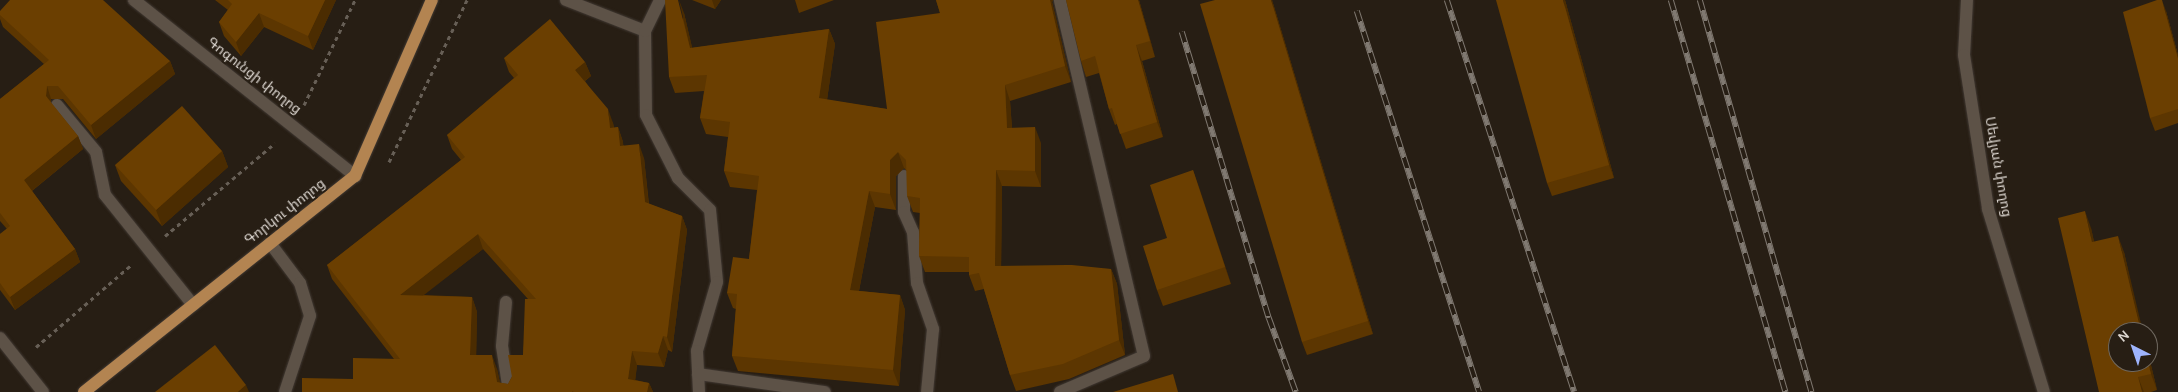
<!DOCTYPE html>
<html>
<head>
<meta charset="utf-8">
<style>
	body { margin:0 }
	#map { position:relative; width:2178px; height:392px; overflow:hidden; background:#271e14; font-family:Karla,"Noto Sans Armenian",sans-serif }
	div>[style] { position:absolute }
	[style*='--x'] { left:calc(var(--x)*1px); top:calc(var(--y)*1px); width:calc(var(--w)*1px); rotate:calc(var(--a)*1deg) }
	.path>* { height:3px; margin-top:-1.5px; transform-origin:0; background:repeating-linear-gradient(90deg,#675f56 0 4px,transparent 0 8px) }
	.roads { filter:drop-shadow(0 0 1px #413933) drop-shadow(0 0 1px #413933) }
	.minor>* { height:12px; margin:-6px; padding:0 6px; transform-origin:6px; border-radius:6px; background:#5d5247 }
	.major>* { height:12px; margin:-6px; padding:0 6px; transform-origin:6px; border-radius:6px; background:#b38451 }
	.rail>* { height:5.5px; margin-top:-2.75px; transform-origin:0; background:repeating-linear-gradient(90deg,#271e14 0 11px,#807971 0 22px); box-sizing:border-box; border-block:1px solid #807971 }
	.wall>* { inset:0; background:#5c3601 }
	.shaded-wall>* { inset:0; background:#4b2c01 }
	.building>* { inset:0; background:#6b3f01 }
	span { translate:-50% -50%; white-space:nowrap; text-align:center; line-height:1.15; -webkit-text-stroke:4px #271e14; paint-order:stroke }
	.street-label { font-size:14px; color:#dcd6d0 }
	.north { position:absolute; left:2108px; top:322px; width:50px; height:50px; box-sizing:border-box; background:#271e14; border:1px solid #6f685f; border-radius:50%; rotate:319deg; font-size:14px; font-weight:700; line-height:20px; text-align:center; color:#dcd6d0 }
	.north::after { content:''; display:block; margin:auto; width:18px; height:22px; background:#9eb4fd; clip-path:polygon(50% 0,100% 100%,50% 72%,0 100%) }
</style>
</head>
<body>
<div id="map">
	<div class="path">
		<i style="--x:304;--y:105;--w:117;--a:-64.1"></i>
		<i style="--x:389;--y:162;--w:180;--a:-64.3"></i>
		<i style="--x:165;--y:236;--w:144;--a:-40.2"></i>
		<i style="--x:36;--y:347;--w:127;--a:-40.8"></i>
	</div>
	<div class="roads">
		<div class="minor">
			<i style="--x:134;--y:0;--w:283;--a:38.5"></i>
			<i style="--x:566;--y:0;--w:85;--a:21.4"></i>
			<i style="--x:645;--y:31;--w:84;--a:89.3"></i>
			<i style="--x:646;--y:115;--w:71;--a:63.1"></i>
			<i style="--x:678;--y:178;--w:45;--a:45"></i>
			<i style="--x:710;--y:210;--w:72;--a:84.4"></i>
			<i style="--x:717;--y:282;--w:72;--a:106.2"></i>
			<i style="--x:697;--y:351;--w:41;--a:87.2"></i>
			<i style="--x:1967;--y:0;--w:55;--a:93.1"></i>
			<i style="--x:1964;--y:55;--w:156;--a:81.1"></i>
			<i style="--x:1988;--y:209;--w:191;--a:73"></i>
			<i style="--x:645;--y:31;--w:34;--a:-64"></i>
			<i style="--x:57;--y:105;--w:61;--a:50.3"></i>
			<i style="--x:96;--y:152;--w:44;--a:78.2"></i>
			<i style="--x:105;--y:195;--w:141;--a:51.3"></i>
			<i style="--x:904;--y:176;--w:36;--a:90"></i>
			<i style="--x:904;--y:212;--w:22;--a:66"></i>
			<i style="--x:913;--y:232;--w:51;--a:85.5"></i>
			<i style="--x:917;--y:283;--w:49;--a:70.8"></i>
			<i style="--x:933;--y:329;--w:63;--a:95.4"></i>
			<i style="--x:270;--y:243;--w:50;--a:53.1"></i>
			<i style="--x:300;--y:283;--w:34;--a:73"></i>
			<i style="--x:310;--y:316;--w:80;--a:108.2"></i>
			<i style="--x:506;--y:302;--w:44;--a:95.2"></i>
			<i style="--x:502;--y:346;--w:47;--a:81.3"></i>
			<i style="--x:0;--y:338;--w:69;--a:51.5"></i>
			<i style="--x:698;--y:374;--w:128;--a:8.1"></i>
			<i style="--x:1060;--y:392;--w:91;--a:-23.2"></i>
			<i style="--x:1144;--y:356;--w:366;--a:-103.3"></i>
		</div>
		<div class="major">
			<i style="--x:84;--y:392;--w:347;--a:-38.6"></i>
			<i style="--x:355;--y:176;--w:192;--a:-66.4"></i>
		</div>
	</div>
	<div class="rail">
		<i style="--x:1447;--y:0;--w:412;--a:72"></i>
		<i style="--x:1671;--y:0;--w:409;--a:73.7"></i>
		<i style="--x:1700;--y:0;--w:408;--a:74.1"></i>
		<i style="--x:1357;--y:11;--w:400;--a:72.2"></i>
		<i style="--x:1182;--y:32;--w:299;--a:73.1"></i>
		<i style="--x:1269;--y:318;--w:79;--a:70"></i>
	</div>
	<div class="wall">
		<i style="clip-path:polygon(215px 0,336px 0,313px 50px,264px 27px,241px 56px,224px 36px,219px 22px,228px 10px)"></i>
		<i style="clip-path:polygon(692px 0,721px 0,715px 9px)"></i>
		<i style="clip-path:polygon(795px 0,834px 0,799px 13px)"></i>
		<i style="clip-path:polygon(936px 0,1053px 0,1052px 2px,1071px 82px,1010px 101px,1012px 128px,1041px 143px,1041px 187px,1002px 186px,1001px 266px,1111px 269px,1117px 284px,1125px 355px,1069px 379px,1016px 391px,1010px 375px,984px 289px,975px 291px,969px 275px,969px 272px,925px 272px,919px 256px,920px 213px,913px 212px,907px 196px,907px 171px,904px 168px,896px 176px,896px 210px,875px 207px,859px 291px,900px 295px,905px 310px,899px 386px,738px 371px,732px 356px,736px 309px,733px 308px,727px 293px,749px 259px,757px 190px,730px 187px,724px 171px,728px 137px,706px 134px,700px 118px,704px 91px,675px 93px,669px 77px,684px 13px,692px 48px,829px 29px,835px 44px,827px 100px,887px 109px,940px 13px)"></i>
		<i style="clip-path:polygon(1139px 0,1155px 57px,1142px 61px,1163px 137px,1126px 149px,1117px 124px,1115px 125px,1109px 109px,1099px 73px,1086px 77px,1081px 61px)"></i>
		<i style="clip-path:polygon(1272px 0,1373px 334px,1307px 355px,1302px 342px)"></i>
		<i style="clip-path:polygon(1565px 0,1614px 178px,1552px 196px,1547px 183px)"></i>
		<i style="clip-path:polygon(0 11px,170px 61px,175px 74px,96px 139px,63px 99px,51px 99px,51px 103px,78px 136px,83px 149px,32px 191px,75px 249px,80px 262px,15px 310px,0 290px,0 234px,7px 229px,0 221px,0 99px,44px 64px,3px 27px,0 19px)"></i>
		<i style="clip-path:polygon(2166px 11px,2178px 55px,2178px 123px,2155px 131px,2150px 118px)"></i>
		<i style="clip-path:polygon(evenodd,504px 58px,585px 62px,591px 76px,585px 81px,613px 123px,614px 128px,618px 127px,623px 142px,623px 145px,644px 158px,649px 204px,682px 216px,687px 230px,672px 352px,668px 350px,664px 367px,637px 365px,635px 380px,649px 383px,653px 392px,302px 392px,353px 379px,394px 359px,332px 279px,327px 265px,461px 160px,452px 149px,447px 135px,514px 78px,509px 72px,504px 58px,483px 249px,528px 299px,523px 355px,508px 384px,500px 383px,497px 369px,476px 355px,477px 312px,472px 297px,423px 295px,483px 249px)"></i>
		<i style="clip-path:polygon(222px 151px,228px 167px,162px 226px,121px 181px,115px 165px)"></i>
		<i style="clip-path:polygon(1193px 170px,1231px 284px,1163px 306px,1157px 290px,1167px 238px)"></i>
		<i style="clip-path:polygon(2091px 228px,2094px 242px,2124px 252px,2148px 362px,2148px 353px,2157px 390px,2151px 392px,2099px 392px)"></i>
	</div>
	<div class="shaded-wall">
		<i style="clip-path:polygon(325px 0,336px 0,313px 50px,308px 36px)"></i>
		<i style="clip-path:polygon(679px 0,684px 13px,696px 64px,690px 48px)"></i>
		<i style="clip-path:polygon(712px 0,721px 0,715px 9px)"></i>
		<i style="clip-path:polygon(1050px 0,1053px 0,1052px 2px,1071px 82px,1065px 66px)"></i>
		<i style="clip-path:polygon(1138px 0,1139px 0,1155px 57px,1150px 41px)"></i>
		<i style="clip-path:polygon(1271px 0,1272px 0,1373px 334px,1368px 321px)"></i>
		<i style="clip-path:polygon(1563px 0,1565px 0,1614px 178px,1609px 165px)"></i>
		<i style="clip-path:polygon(2162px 0,2166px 11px,2178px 55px,2178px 59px)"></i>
		<i style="clip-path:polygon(259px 13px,264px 27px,241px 56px,236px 42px)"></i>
		<i style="clip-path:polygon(829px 29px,835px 44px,825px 114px,819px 98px)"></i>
		<i style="clip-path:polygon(1136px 45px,1142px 61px,1163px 137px,1157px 122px)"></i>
		<i style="clip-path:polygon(170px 61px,175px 74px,96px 139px,91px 125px)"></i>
		<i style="clip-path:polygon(585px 62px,591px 76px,580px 84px,575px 70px)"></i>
		<i style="clip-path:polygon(1005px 85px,1010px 101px,1013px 144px,1007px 128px)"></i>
		<i style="clip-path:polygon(47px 86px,51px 99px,50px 110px,46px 96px)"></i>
		<i style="clip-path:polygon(608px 109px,613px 123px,616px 142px,610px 128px)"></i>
		<i style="clip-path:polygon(618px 127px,623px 142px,625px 160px,620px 146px)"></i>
		<i style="clip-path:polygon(1035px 127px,1041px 143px,1041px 187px,1035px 171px)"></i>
		<i style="clip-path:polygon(78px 136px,83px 149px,29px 193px,24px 180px)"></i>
		<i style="clip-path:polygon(639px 144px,644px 158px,650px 217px,645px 202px)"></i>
		<i style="clip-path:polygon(222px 151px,228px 167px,162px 226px,156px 210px)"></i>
		<i style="clip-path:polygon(898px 152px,904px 168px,896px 176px,896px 210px,890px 194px,890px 160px)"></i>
		<i style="clip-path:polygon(996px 170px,1002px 186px,1001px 282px,995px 266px)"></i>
		<i style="clip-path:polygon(1193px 170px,1199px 187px,1231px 284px,1225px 267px)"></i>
		<i style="clip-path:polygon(869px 191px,875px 207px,856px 306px,850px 290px)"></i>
		<i style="clip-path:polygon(2085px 211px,2091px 228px,2098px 259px,2092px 242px)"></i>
		<i style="clip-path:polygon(682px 216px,687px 230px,672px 352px,667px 337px)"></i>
		<i style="clip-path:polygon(478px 234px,483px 249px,406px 309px,400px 295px)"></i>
		<i style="clip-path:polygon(2118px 236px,2124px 252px,2143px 332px,2141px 332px)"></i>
		<i style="clip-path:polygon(75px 249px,80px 262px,15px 310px,10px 297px)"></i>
		<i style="clip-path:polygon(1111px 269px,1117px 284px,1125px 355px,1119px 340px)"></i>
		<i style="clip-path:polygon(900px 295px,905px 310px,899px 386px,893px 370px)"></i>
		<i style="clip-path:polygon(472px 297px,477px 312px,476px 370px,470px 355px)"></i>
		<i style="clip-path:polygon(663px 336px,668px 350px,664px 367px,658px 353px)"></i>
		<i style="clip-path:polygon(632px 351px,637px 365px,634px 392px,628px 379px)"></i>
		<i style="clip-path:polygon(2148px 353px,2157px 390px,2151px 374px,2148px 362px)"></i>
		<i style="clip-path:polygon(492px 355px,497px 369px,502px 392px,497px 382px)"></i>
		<i style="clip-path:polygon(2138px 377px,2144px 392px,2142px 392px)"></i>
		<i style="clip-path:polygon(649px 383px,653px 392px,647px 392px)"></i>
		<i style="clip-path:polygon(246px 385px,249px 392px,238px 392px)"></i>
	</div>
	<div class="building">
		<i style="clip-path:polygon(10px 0,103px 0,170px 61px,91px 125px,58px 86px,47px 86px,46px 96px,78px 136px,24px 180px,75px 249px,10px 297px,0 283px,0 234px,10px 226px,0 213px,0 99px,49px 60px,0 15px,0 11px)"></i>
		<i style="clip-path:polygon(228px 0,325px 0,308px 36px,259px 13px,236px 42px,219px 22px,232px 4px)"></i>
		<i style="clip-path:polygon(665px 0,678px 0,690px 48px,829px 29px,819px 98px,887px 109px,876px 22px,940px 13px,936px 0,1050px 0,1065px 66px,1005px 85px,1007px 128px,1035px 127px,1035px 171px,996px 170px,995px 266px,1072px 265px,1111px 269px,1119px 340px,1063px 364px,1010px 375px,979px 273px,969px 275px,969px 257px,919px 256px,920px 198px,907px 196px,906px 160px,898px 152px,890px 160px,890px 194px,869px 191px,850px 290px,900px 295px,893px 370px,732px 356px,737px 294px,727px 293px,733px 257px,749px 259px,759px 176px,724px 171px,730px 122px,700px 118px,707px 75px,669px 77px)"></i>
		<i style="clip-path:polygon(1066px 0,1138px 0,1150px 41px,1136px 45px,1157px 122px,1120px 134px,1112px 108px,1109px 109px,1095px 56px,1081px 61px)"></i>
		<i style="clip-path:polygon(1215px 0,1271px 0,1368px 321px,1302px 342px,1200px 4px)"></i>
		<i style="clip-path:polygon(1496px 0,1563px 0,1609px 165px,1547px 183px)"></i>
		<i style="clip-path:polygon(2157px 0,2162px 0,2178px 59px,2178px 109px,2150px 118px,2123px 12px)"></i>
		<i style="clip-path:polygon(evenodd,550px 19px,585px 62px,575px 70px,608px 109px,610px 128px,618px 127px,620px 146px,639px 144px,645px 202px,682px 216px,667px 337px,663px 336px,658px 353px,632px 351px,628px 379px,649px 383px,647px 392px,574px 392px,572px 391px,572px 392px,302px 392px,302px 378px,353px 379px,353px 358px,400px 359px,327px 265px,465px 157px,447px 135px,518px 75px,504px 58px,550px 19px,478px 234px,536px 299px,525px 299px,523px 355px,508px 355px,512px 377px,508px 384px,497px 382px,492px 355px,470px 355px,472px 297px,400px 295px,478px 234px)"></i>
		<i style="clip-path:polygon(182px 106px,222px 151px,156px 210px,115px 165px)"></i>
		<i style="clip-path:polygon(1193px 170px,1225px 267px,1157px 290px,1143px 246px,1167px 238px,1150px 185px)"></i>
		<i style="clip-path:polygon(2085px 211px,2092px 242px,2118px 236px,2141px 332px,2118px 332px,2118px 362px,2148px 362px,2151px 374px,2138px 377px,2142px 392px,2099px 392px,2058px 218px)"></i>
		<i style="clip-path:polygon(215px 345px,246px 385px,238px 392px,155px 392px)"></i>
		<i style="clip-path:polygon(1173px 374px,1178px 392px,1113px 392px)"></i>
	</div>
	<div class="street-label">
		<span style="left:254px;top:76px;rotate:38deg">Գոգունցի փողոց</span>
		<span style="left:1998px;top:167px;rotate:80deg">Սեվյան փողոց</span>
		<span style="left:285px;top:212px;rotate:-38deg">Գորկու փողոց</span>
	</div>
	<div class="north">N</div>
</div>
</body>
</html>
